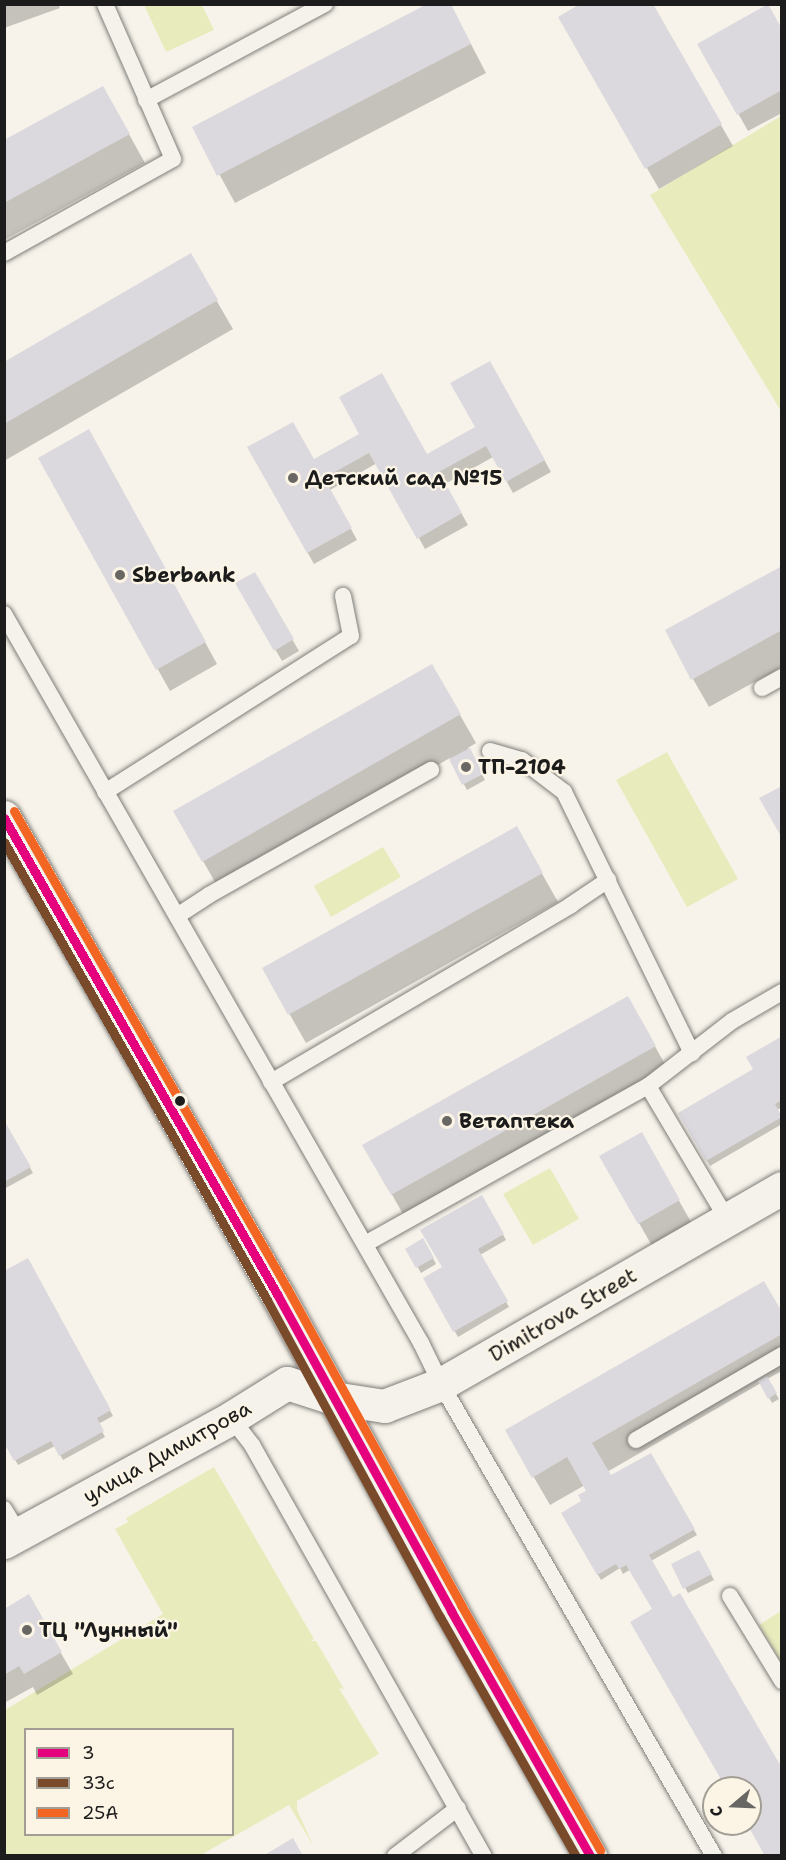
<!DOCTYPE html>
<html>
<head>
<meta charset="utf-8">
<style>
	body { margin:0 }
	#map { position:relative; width:786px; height:1860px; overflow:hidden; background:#f7f3ea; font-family:"Shantell Sans",sans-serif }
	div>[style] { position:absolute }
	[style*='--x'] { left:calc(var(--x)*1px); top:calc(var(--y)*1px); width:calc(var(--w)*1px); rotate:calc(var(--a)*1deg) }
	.green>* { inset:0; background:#e8ecbd }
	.shadow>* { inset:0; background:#0003 }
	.building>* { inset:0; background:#dcd9de }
	.roads { filter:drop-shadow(0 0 2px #7f7d79) drop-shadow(0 0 2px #7f7d79) }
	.lane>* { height:16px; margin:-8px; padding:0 8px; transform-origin:8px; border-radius:8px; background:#f5f2ec }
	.secondary>* { height:33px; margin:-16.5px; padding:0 16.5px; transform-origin:16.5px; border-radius:16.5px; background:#f5f2ec }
	.primary>* { height:33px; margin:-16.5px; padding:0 16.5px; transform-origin:16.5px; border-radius:16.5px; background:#f5f2ec }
	.bus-1>* { height:9px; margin:-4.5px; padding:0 4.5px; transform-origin:4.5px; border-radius:4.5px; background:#e5007d }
	.bus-2>* { height:9px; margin:-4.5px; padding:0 4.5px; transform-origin:4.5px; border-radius:4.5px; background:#7a4b2a }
	.bus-3>* { height:9px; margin:-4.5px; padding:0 4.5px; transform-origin:4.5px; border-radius:4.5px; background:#f26522 }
	.dots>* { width:16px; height:16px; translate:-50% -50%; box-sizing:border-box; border:3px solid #fcf5e5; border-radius:50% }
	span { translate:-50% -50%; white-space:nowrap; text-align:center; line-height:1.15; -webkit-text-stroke:4.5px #fcf5e5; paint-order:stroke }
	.poi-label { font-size:21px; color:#1c1c1c; font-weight:700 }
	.left { translate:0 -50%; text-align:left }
	.street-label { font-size:21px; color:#1c1c1c }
	.frame { position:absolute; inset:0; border:6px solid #1c1c1c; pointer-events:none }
	.legend { position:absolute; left:24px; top:1728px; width:210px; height:108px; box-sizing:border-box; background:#fcf5e5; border:2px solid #a29e95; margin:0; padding:8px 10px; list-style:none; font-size:18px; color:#1c1c1c }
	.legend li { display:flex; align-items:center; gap:12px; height:30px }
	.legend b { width:30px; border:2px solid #a29e95 }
	.north { position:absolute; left:702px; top:1776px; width:60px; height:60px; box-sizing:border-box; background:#fcf5e5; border:2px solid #a29e95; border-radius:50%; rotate:251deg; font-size:16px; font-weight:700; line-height:24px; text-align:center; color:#1c1c1c }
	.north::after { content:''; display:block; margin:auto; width:21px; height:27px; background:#696764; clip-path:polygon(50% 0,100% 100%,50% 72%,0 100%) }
</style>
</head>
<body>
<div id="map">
	<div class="green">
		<i style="clip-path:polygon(144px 5px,202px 5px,214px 30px,166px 52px)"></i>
		<i style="clip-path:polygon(781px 116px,781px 411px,650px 195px)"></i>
		<i style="clip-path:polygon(667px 752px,738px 879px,687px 907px,616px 780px)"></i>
		<i style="clip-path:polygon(383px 847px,401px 877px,331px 917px,314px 886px)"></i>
		<i style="clip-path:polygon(550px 1168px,579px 1219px,533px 1245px,503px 1194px)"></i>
		<i style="clip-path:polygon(evenodd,214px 1467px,314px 1639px,311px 1641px,316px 1641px,344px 1689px,339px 1688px,379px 1754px,297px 1801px,297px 1810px,314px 1847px,289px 1805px,201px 1855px,5px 1855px,5px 1710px,163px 1614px,115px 1529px,128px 1522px,126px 1518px,214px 1467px,26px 1730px,232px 1730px,232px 1834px,26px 1834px,26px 1730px)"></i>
		<i style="clip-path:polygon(781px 1611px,781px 1662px,759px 1625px)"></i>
	</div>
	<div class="shadow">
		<i style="clip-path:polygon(4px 4px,58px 4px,60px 8px,4px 28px)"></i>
		<i style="clip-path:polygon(651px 4px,733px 146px,659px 189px,560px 18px)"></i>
		<i style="clip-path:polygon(461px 25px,486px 73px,235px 203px,194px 128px)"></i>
		<i style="clip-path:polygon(782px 31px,782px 113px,748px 131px,699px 44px)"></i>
		<i style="clip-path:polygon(119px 116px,145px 163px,4px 240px,4px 141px)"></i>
		<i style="clip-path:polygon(190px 255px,233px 329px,4px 461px,4px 363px)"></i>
		<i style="clip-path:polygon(490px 363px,551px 472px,513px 493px,493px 457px,445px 484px,468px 525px,425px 549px,377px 463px,330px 490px,357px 540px,314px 564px,249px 448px,314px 461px,361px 434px,427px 456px,477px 427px)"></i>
		<i style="clip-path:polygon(101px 452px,217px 664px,170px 691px,40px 459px)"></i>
		<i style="clip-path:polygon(782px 567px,782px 667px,709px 707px,693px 679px)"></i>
		<i style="clip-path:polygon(254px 574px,299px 651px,282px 661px,237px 584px)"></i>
		<i style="clip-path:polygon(432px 666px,476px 743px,468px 748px,485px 780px,467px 790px,450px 758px,219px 889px,175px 812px)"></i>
		<i style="clip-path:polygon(532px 856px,558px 902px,306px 1043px,264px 969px)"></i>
		<i style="clip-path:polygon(628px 998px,671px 1075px,408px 1223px,364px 1145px)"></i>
		<i style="clip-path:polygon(782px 1037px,782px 1107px,777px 1110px,782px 1124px,710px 1166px,680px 1113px,755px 1070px)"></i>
		<i style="clip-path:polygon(4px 1123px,33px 1173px,4px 1189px)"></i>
		<i style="clip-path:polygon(641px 1134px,695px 1229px,655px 1251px,601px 1157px)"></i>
		<i style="clip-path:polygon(482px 1197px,506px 1240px,480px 1255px,509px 1307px,458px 1337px,425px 1279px,444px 1268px)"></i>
		<i style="clip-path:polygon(423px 1240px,436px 1264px,421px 1273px,407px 1249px)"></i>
		<i style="clip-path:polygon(28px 1260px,113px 1416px,98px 1424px,105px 1437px,63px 1460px,55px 1446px,18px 1465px,4px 1440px)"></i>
		<i style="clip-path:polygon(782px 1315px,782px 1371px,767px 1379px,779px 1399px,772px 1403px,761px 1383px,607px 1472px,611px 1477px,650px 1455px,697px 1535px,651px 1561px,782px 1856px,749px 1824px,750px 1788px,728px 1788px,654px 1610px,631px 1569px,623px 1574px,620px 1568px,601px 1580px,563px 1514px,583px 1502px,588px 1491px,585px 1485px,550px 1505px,507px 1431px)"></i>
		<i style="clip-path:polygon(699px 1552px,714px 1580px,688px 1593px,673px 1565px)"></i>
		<i style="clip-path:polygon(28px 1596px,73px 1674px,37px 1695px,33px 1687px,4px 1703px,4px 1610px)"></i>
	</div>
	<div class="building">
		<i style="clip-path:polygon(427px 4px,451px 4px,471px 44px,217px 176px,192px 127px)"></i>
		<i style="clip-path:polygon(580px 4px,653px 4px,722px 124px,645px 169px,558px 17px)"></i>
		<i style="clip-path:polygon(768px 4px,782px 29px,782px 90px,737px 115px,697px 44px)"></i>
		<i style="clip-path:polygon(103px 86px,130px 134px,4px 203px,4px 140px)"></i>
		<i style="clip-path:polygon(191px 253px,218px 300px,4px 424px,4px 362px)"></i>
		<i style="clip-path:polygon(490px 361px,545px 460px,506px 482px,486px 446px,439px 472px,462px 513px,417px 539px,369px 453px,324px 478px,352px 528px,307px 553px,247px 447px,293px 422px,314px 459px,359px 434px,339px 397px,382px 373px,427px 454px,475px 427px,450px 383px)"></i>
		<i style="clip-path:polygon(89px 429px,206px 642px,156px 670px,38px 458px)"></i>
		<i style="clip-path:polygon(782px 566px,782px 630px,691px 680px,665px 630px)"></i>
		<i style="clip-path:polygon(255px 572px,294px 639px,274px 651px,235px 583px)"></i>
		<i style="clip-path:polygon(432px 664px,461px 714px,202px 862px,173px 811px)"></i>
		<i style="clip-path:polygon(470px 748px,483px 774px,462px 785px,449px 759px)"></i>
		<i style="clip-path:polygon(782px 786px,782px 838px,759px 798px)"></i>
		<i style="clip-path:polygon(517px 826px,543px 873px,288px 1015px,262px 968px)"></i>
		<i style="clip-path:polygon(628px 996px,656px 1046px,391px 1195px,362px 1145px)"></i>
		<i style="clip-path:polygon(782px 1036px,782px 1100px,775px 1104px,782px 1117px,706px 1161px,678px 1113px,753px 1069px,746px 1057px)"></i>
		<i style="clip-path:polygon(4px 1120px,31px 1167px,4px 1182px)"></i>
		<i style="clip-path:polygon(642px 1132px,680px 1200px,638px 1224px,599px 1156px)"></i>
		<i style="clip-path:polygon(482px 1195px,504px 1234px,478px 1249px,508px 1301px,453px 1332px,423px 1278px,442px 1267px,420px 1230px)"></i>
		<i style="clip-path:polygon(423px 1238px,434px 1258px,416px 1268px,405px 1249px)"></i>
		<i style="clip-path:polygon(28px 1258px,111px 1410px,97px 1418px,104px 1431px,59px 1456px,51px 1441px,14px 1461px,4px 1443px,4px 1271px)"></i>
		<i style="clip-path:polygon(764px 1281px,782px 1312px,782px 1334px,592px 1443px,611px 1475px,651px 1453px,695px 1529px,649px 1555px,673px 1597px,680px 1593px,782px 1768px,782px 1856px,765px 1856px,747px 1824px,750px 1824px,750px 1788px,726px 1788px,630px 1622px,652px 1609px,626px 1565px,619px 1569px,616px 1564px,597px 1575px,561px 1513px,581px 1501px,578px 1495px,586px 1491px,567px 1457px,532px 1478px,505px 1430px)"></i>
		<i style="clip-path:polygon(767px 1376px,777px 1393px,768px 1399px,758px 1381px)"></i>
		<i style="clip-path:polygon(699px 1550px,712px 1574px,683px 1589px,671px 1564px)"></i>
		<i style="clip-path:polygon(29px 1594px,62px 1652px,24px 1674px,19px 1666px,4px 1675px,4px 1609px)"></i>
		<i style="clip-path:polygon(293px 1838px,303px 1856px,263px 1856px)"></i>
	</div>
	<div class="roads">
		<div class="lane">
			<i style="--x:146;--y:100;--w:203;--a:-28.2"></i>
			<i style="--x:4;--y:253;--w:193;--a:-29.1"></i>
			<i style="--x:173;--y:159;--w:169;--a:-113.7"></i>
			<i style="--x:4;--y:614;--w:840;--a:60.23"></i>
			<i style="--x:421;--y:1343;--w:46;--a:64"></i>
			<i style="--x:441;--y:1384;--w:545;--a:59.96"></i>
			<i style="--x:762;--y:688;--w:23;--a:-29"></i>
			<i style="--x:490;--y:751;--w:33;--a:16"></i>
			<i style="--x:522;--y:760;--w:53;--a:37.3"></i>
			<i style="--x:564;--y:792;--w:291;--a:63.9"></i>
			<i style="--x:105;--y:792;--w:291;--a:-32.4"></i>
			<i style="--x:351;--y:636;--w:41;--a:-101.3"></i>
			<i style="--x:177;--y:916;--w:38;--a:-33"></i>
			<i style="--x:209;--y:895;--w:255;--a:-29.4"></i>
			<i style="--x:271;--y:1082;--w:348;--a:-30.5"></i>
			<i style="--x:571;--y:905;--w:45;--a:-34"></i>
			<i style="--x:648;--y:1086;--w:155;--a:59.3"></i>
			<i style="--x:365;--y:1244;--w:324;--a:-29.2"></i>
			<i style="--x:648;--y:1086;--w:106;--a:-37.7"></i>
			<i style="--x:732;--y:1021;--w:58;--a:-30.1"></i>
			<i style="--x:231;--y:1418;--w:34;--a:52"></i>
			<i style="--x:252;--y:1445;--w:472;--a:60.6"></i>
			<i style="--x:636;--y:1440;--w:169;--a:-30.2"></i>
			<i style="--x:4;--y:1509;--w:29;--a:59"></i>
			<i style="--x:730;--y:1596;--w:100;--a:58.5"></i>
			<i style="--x:395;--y:1856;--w:79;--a:-37.3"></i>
		</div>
		<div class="secondary">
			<i style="--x:4;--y:1542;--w:259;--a:-28.6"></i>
			<i style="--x:231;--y:1418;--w:66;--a:-32"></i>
			<i style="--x:287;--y:1383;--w:48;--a:18.1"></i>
			<i style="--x:333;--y:1398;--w:52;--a:8.9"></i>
			<i style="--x:384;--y:1406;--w:61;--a:-21.1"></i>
			<i style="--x:441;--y:1384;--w:393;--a:-29.9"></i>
		</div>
		<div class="primary">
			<i style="--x:4;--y:817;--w:550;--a:60.22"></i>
			<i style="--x:277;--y:1294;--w:362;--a:61.2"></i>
			<i style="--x:451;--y:1611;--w:282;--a:60.4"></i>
		</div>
	</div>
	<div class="bus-1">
		<i style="--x:4;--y:818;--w:549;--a:60.16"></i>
		<i style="--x:277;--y:1294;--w:362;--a:61.2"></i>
		<i style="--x:451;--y:1611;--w:282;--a:60.4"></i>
	</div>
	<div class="bus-2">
		<i style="--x:4;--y:842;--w:528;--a:60.13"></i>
		<i style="--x:267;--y:1300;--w:361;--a:61.4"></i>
		<i style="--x:440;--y:1617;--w:275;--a:60.4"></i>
	</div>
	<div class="bus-3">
		<i style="--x:14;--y:811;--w:550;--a:60.22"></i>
		<i style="--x:287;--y:1288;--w:362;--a:61.2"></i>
		<i style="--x:461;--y:1605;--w:282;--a:60.4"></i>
	</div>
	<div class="dots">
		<i style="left:293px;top:478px;background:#696764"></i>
		<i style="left:120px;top:575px;background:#696764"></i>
		<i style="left:466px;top:767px;background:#696764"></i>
		<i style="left:180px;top:1101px;background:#1c1c1c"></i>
		<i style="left:447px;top:1121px;background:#696764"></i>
		<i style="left:27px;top:1630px;background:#696764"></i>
	</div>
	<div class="poi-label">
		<span class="left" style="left:305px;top:478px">Детский сад №15</span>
		<span class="left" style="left:132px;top:575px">Sberbank</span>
		<span class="left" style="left:478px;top:767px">ТП-2104</span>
		<span class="left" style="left:459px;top:1121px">Ветаптека</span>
		<span class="left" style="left:39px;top:1630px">ТЦ "Лунный"</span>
	</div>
	<div class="street-label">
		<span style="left:563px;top:1315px;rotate:-30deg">Dimitrova Street</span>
		<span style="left:167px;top:1452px;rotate:-29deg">улица Димитрова</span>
	</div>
	<div class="frame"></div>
	<ul class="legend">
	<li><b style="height:8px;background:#e5007d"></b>3</li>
	<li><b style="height:8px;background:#7a4b2a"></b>33с</li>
	<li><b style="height:8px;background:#f26522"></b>25А</li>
	</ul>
	<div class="north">С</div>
</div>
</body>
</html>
